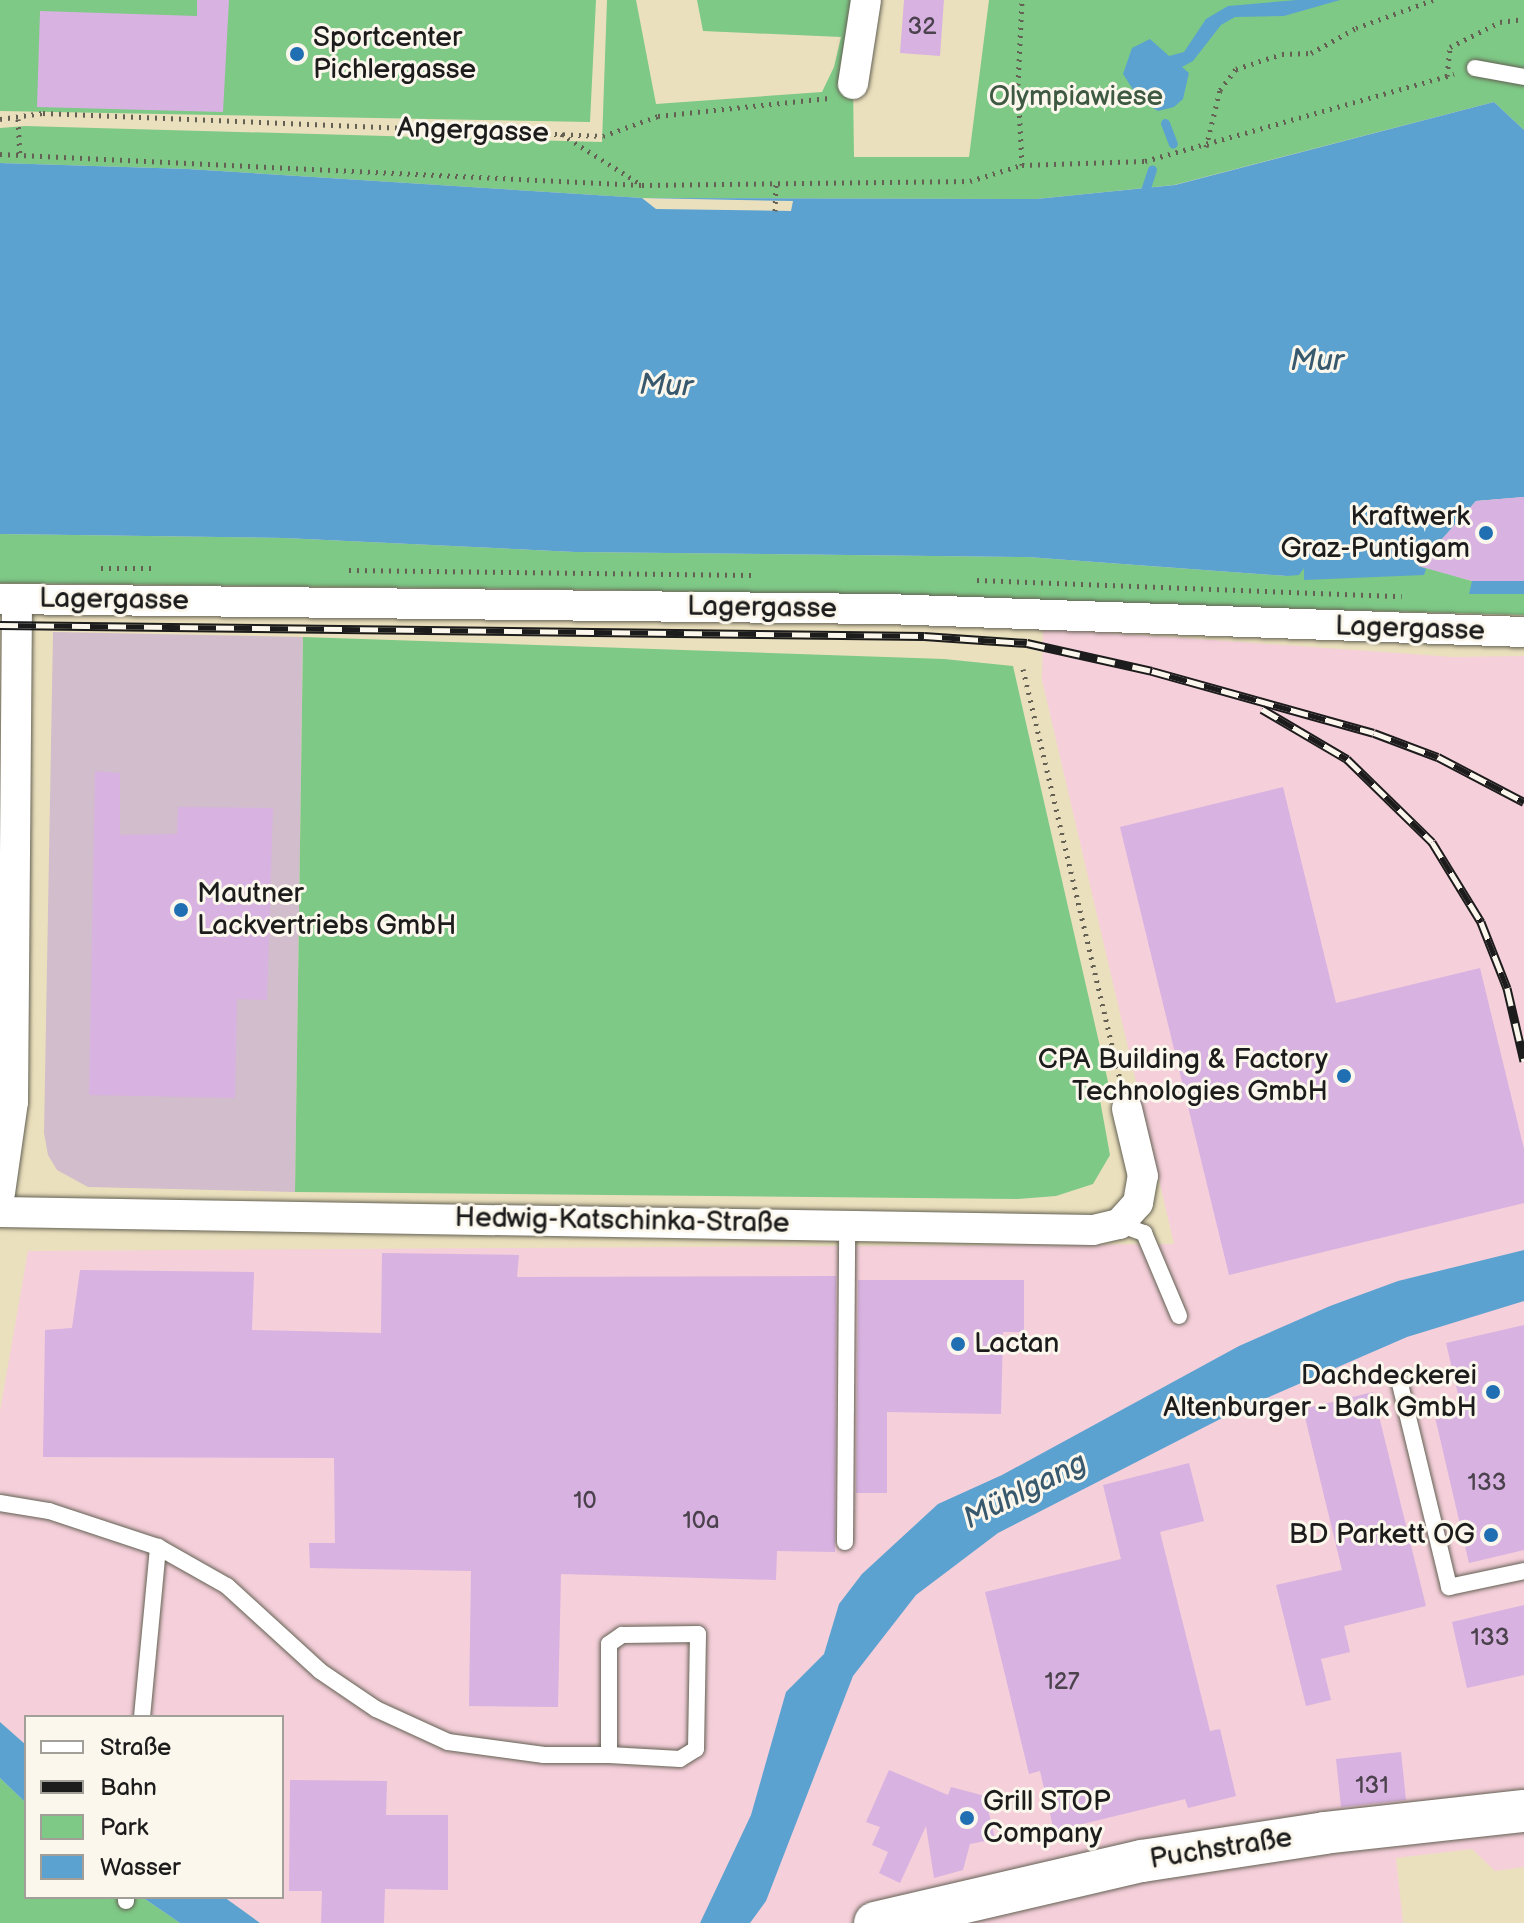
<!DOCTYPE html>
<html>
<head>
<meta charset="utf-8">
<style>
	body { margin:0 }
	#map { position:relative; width:1524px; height:1923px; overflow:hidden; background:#ebe0bd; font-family:"Balsamiq Sans",sans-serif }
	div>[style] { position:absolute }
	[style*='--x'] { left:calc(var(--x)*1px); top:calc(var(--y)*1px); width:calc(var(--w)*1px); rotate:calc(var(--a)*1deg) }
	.built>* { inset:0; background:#f5cfda }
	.industrial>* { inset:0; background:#d1bdcb }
	.green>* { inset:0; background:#7ec986 }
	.water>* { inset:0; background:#5ba2d1 }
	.pier>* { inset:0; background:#ebe0bd }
	.stream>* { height:9px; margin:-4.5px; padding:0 4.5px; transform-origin:4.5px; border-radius:4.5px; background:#5ba2d1 }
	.building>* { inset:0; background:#d8b2e1 }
	.path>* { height:5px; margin-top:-2.5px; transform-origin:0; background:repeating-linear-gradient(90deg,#646154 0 2px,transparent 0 8px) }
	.roads { filter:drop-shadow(0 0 2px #646154) drop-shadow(0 0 2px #646154) }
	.service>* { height:16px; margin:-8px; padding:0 8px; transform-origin:8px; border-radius:8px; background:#fff }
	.minor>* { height:30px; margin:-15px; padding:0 15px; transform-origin:15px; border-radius:15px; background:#fff }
	.secondary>* { height:42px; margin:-21px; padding:0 21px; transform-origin:21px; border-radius:21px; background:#fff }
	.rail>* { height:9px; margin-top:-4.5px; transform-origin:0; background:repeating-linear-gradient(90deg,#fbf7ec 0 18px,#1c1c1c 0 36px); box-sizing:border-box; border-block:2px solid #1c1c1c }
	.dots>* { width:22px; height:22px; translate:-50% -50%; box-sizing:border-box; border:4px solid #fbf7ec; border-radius:50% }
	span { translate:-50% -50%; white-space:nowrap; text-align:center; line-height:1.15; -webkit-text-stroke:6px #fbf7ec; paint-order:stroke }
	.number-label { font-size:24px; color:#4b424d }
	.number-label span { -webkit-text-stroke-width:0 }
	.poi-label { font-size:28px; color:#1c1c1c }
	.left { translate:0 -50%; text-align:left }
	.right { translate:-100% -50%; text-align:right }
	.park-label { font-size:28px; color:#3e5941 }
	.street-label { font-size:28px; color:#1c1c1c }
	.water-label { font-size:30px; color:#38586d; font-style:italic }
	.legend { position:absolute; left:24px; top:1715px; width:260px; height:184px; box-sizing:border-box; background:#fbf7ec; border:2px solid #a29f99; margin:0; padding:10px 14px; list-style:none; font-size:24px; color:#1c1c1c }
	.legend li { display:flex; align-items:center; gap:16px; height:40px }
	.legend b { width:40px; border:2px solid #a29f99 }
</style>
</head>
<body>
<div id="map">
	<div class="built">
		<i style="clip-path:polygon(1043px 628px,1453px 657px,1524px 656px,1524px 1867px,1495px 1871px,1472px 1849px,1396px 1858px,1403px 1923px,260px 1923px,224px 1897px,282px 1897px,282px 1717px,26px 1717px,26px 1745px,0 1722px,0 1411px,28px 1251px,1174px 1244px,1042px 680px)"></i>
	</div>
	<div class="industrial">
		<i style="clip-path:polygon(53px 632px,303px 637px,295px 1192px,88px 1187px,57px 1170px,48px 1155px,44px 1133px)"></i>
	</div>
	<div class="green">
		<i style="clip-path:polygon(0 0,596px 0,590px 122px,0 111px)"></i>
		<i style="clip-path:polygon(607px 0,636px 0,656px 104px,822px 92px,834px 67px,841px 37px,703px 31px,697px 0,866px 0,853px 84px,854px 157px,969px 157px,989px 0,1524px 0,1524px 130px,1494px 102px,1174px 185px,1036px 199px,643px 198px,188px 169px,0 163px,0 128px,25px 126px,602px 142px)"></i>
		<i style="clip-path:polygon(0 534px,284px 538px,575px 552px,1027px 557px,1287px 576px,1303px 568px,1418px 565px,1472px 581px,1524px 581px,1524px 615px,614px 590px,0 583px)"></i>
		<i style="clip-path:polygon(303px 637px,944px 659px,1013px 666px,1111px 1095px,1100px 1100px,1110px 1155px,1093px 1184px,1056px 1196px,1018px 1199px,295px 1192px)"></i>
		<i style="clip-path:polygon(0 1778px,26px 1803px,26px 1897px,142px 1897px,180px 1923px,0 1923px)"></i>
	</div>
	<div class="water">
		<i style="clip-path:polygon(1297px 0,1340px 0,1284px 16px,1235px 17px,1221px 25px,1193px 61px,1182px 67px,1189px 73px,1183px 99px,1174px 107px,1158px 111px,1139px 99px,1123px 74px,1132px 48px,1150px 39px,1169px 56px,1184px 52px,1206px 19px,1228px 6px)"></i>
		<i style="clip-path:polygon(1494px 102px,1524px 130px,1524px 497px,1476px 501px,1418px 566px,1426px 569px,1424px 575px,1304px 580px,1304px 568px,1299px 575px,1287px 576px,1027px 557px,575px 552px,284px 538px,0 534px,0 163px,188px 169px,643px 198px,1036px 199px,1175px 185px)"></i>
		<i style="clip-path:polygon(1472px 581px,1524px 581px,1524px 594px,1469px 594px)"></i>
		<i style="clip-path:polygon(1524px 1250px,1524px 1301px,1407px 1337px,1232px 1413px,998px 1533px,916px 1595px,853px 1676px,766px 1901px,750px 1923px,700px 1923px,751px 1815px,786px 1692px,824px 1654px,839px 1604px,862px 1574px,938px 1504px,1002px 1475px,1239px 1346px,1330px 1306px,1398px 1281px)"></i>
		<i style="clip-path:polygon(0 1722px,26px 1745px,26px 1803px,0 1778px)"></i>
		<i style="clip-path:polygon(142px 1897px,224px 1897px,260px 1923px,180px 1923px)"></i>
	</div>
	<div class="pier">
		<i style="clip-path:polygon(642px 198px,793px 201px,791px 211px,656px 209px)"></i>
	</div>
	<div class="stream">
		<i style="--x:1165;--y:123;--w:22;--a:69"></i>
		<i style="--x:1143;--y:197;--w:29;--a:-72"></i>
	</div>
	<div class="building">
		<i style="clip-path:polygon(197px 0,229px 0,223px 112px,37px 107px,40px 11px,197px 16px)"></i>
		<i style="clip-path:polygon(904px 0,944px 0,940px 56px,900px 53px)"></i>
		<i style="clip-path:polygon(1524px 497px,1524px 581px,1472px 581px,1418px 566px,1476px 501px)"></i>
		<i style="clip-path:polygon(95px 771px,120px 773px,120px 835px,177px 834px,178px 807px,273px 808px,267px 1000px,237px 999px,235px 1098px,89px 1095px)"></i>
		<i style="clip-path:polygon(1283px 787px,1336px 1003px,1480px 968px,1524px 1149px,1524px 1203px,1229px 1275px,1120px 827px)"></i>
		<i style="clip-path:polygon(382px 1253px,519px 1255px,517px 1277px,836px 1276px,835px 1552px,777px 1551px,776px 1580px,561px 1574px,558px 1707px,469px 1706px,471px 1571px,310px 1568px,309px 1543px,335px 1543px,334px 1458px,43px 1457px,45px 1330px,72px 1328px,80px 1270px,254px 1272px,252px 1330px,381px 1333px)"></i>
		<i style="clip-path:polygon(858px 1280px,1024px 1280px,1024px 1332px,1003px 1332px,1001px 1414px,887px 1412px,887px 1493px,856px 1493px)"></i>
		<i style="clip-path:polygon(1524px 1325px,1524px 1550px,1469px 1563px,1435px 1417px,1462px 1411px,1446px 1343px)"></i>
		<i style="clip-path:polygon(1373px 1392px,1426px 1606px,1344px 1626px,1350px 1652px,1321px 1659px,1331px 1700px,1306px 1706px,1276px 1585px,1342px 1570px,1303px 1409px)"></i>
		<i style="clip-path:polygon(1189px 1463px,1204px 1521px,1160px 1532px,1210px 1731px,1220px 1729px,1236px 1796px,1188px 1808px,1185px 1799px,1054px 1831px,1040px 1771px,1029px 1774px,985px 1592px,1121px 1559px,1103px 1485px)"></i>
		<i style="clip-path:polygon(1524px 1605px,1524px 1675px,1467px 1688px,1452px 1622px)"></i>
		<i style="clip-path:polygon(1401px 1752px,1406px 1800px,1341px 1807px,1336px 1759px)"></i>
		<i style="clip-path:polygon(889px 1770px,948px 1795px,951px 1787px,985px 1796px,995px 1839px,970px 1844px,963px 1870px,934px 1878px,926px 1826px,900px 1883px,879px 1873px,888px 1852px,872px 1845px,880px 1827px,866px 1822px)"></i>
		<i style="clip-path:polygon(290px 1780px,387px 1781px,386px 1815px,448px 1815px,448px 1890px,385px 1889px,384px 1923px,321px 1923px,322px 1891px,289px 1891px)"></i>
	</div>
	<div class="path">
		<i style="--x:1447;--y:76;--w:29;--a:-84"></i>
		<i style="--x:1450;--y:47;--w:56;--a:-26.6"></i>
		<i style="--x:1500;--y:22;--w:24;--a:-7"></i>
		<i style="--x:0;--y:119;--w:43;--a:-7.9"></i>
		<i style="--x:43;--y:113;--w:560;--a:2.35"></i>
		<i style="--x:603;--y:136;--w:59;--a:-20"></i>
		<i style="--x:658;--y:116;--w:172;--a:-6"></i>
		<i style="--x:18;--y:119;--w:35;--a:87"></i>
		<i style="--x:561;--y:134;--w:96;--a:32.2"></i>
		<i style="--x:642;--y:185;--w:328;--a:-0.7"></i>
		<i style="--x:970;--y:181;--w:54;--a:-17.1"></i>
		<i style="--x:1022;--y:165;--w:123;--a:-1.9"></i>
		<i style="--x:1145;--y:161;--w:321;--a:-15.7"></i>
		<i style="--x:1206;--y:147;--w:59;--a:-76.2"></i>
		<i style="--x:1220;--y:90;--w:26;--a:-53"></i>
		<i style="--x:1236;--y:69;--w:48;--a:-18.1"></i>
		<i style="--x:1282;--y:54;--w:29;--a:-2"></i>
		<i style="--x:1311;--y:53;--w:51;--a:-29.1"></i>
		<i style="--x:1356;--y:28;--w:82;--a:-20"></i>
		<i style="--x:0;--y:154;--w:643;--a:2.76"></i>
		<i style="--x:1022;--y:165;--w:80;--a:-92.9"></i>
		<i style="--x:1018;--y:85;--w:85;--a:-87.3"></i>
		<i style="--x:775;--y:211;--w:30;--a:-88"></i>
		<i style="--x:101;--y:568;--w:50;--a:0"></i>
		<i style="--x:349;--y:570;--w:402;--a:0.7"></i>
		<i style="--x:977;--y:580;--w:425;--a:2.2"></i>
		<i style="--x:1023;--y:669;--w:426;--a:76.7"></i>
	</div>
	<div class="roads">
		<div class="service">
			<i style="--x:1475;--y:68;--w:50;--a:10.4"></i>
			<i style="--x:1119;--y:1224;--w:27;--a:20"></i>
			<i style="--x:1144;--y:1233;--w:90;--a:67.1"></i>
			<i style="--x:1400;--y:1384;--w:209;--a:76.4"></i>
			<i style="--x:1449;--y:1587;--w:77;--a:-12"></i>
			<i style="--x:0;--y:1503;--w:50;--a:9.3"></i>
			<i style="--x:49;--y:1511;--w:115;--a:18.3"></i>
			<i style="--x:158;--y:1547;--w:79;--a:29.5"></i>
			<i style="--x:227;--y:1586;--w:126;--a:42.4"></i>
			<i style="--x:320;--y:1671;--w:68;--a:34.2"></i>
			<i style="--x:376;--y:1709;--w:79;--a:24.6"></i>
			<i style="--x:448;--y:1742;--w:97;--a:7.7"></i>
			<i style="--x:544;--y:1755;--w:65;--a:0"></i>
			<i style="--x:845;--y:1542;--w:316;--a:-89.6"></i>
			<i style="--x:698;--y:1634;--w:115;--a:91"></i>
			<i style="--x:696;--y:1749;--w:19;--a:148"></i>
			<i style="--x:680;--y:1759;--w:71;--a:-176.8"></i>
			<i style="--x:609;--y:1755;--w:111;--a:-90"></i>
			<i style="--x:609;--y:1644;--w:16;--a:-35"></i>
			<i style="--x:622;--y:1635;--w:76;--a:-0.8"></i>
			<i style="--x:142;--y:1717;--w:171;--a:-84.6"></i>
			<i style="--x:126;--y:1901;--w:4;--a:-90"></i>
		</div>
		<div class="minor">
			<i style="--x:853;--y:84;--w:85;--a:-81.2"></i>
			<i style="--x:0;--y:599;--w:887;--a:0.65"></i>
			<i style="--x:887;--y:609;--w:637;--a:2.07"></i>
			<i style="--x:0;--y:1193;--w:92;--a:-81.9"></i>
			<i style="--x:13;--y:1102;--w:503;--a:-89.54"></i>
			<i style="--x:0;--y:1212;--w:1093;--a:0.94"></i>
			<i style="--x:1093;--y:1230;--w:27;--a:-13"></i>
			<i style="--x:1119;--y:1224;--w:28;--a:-48"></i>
			<i style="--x:1138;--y:1203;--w:27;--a:-80"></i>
			<i style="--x:1143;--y:1176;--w:69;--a:-103.4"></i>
		</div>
		<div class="secondary">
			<i style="--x:875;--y:1923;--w:274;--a:-13.1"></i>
			<i style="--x:1142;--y:1861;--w:184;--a:-8.7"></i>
			<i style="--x:1324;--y:1833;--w:201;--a:-6.3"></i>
		</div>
	</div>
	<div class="rail">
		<i style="--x:0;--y:625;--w:924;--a:0.68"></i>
		<i style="--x:924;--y:636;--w:103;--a:3.9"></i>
		<i style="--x:1027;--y:643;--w:128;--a:12.6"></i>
		<i style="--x:1152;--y:671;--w:230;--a:15.6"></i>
		<i style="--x:1374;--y:733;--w:68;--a:20.6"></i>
		<i style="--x:1438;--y:757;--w:97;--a:27.6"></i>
		<i style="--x:1262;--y:709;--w:99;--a:30.5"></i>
		<i style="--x:1347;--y:759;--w:119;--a:44.3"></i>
		<i style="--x:1432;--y:842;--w:94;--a:58.5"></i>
		<i style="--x:1481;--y:922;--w:71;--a:68.5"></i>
		<i style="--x:1507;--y:988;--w:75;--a:76.9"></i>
	</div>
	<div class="dots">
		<i style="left:297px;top:54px;background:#1f6fb2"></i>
		<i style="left:1486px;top:533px;background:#1f6fb2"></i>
		<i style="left:181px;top:910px;background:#1f6fb2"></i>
		<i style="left:1344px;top:1076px;background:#1f6fb2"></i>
		<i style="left:958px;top:1344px;background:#1f6fb2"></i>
		<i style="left:1493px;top:1392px;background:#1f6fb2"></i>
		<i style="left:1491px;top:1535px;background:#1f6fb2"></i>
		<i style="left:967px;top:1818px;background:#1f6fb2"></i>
	</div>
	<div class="number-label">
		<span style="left:922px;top:27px">32</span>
		<span style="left:1487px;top:1483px">133</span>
		<span style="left:585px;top:1501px">10</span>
		<span style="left:701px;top:1521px">10a</span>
		<span style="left:1490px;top:1638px">133</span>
		<span style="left:1062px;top:1682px">127</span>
		<span style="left:1372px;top:1786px">131</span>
	</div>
	<div class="poi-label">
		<span class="left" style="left:313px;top:54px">Sportcenter<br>Pichlergasse</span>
		<span class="right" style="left:1470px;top:533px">Kraftwerk<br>Graz-Puntigam</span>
		<span class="left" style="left:197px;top:910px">Mautner<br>Lackvertriebs GmbH</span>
		<span class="right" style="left:1328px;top:1076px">CPA Building &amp; Factory<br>Technologies GmbH</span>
		<span class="left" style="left:974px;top:1344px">Lactan</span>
		<span class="right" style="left:1477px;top:1392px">Dachdeckerei<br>Altenburger - Balk GmbH</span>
		<span class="right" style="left:1475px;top:1535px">BD Parkett OG</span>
		<span class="left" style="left:983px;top:1818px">Grill STOP<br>Company</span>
	</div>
	<div class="park-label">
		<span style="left:1076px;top:97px">Olympiawiese</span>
	</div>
	<div class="street-label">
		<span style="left:473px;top:131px;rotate:2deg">Angergasse</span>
		<span style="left:114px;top:600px;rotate:1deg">Lagergasse</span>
		<span style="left:762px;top:608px;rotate:1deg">Lagergasse</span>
		<span style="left:1410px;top:629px;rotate:2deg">Lagergasse</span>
		<span style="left:622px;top:1221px;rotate:1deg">Hedwig-Katschinka-Straße</span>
		<span style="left:1221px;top:1849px;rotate:-9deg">Puchstraße</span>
	</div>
	<div class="water-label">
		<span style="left:1317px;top:361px">Mur</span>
		<span style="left:666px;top:386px;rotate:2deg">Mur</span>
		<span style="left:1025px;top:1491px;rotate:-27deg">Mühlgang</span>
	</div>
	<ul class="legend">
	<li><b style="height:10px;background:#fff"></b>Straße</li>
	<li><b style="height:10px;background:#1c1c1c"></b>Bahn</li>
	<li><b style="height:22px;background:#7ec986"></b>Park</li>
	<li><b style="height:22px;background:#5ba2d1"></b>Wasser</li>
	</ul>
</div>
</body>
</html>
